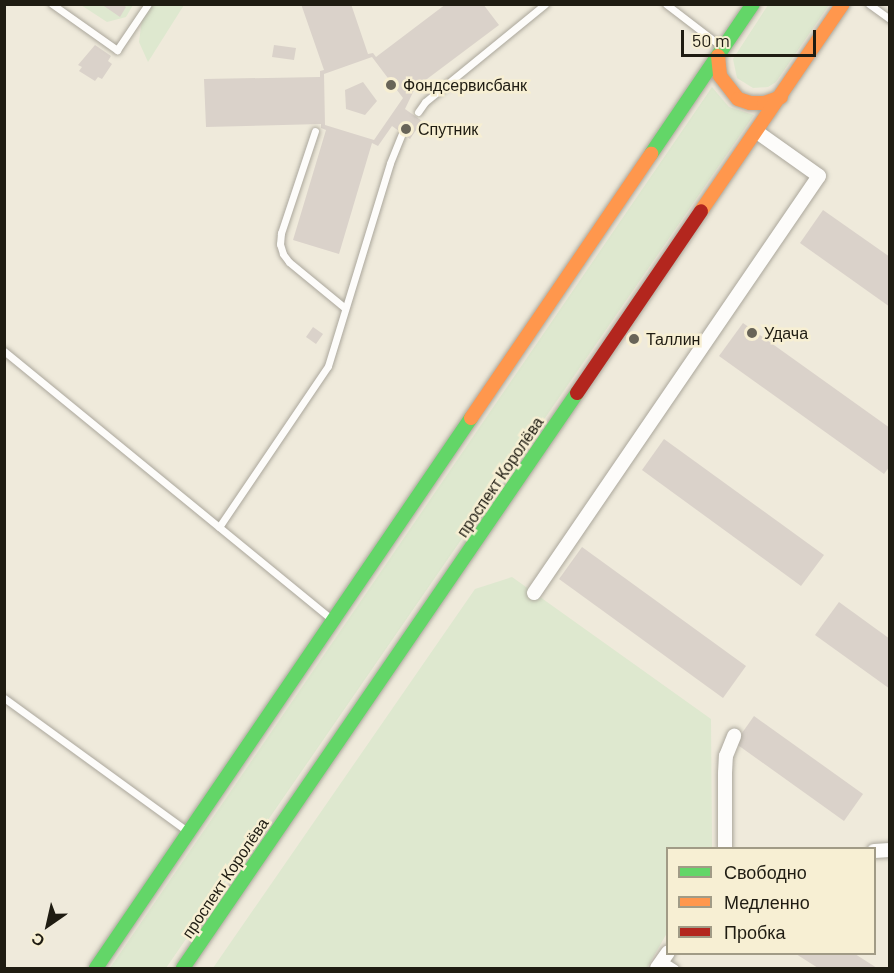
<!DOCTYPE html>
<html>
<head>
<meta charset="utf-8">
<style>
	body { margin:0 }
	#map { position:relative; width:894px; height:973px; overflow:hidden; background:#efeadb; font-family:Barlow,sans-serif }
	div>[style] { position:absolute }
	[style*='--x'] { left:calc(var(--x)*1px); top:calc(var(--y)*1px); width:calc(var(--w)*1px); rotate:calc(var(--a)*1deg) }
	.green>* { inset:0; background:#dee8cf }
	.building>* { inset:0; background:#dad2ca }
	.roads { filter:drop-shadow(0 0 2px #aba79c) drop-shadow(0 0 2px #aba79c) }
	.lane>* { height:7px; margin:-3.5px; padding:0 3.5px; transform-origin:3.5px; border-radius:3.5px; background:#fdfcfa }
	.street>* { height:14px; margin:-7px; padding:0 7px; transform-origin:7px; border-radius:7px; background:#fdfcfa }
	.fast>* { height:14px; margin:-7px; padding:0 7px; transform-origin:7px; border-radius:7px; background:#63d668 }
	.slow>* { height:14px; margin:-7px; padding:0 7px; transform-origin:7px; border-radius:7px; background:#ff974d }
	.jam>* { height:14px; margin:-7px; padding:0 7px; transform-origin:7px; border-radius:7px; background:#b3261e }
	.dots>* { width:16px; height:16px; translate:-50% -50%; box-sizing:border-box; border:3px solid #f7efd3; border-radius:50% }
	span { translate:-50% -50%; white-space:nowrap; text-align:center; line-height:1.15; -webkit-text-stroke:5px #f7efd3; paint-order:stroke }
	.poi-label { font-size:16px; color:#1f1c12 }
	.left { translate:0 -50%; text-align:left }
	.street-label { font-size:16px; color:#1f1c12 }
	.frame { position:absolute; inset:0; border:6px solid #1f1c12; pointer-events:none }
	.legend { position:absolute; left:666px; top:847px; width:210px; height:108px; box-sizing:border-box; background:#f7efd3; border:2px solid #a19b86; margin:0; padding:8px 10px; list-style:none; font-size:18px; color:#1f1c12 }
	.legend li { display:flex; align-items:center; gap:12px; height:30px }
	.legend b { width:30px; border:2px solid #a19b86 }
	.north { position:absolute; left:18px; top:895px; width:60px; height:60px; -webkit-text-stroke:4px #f7efd3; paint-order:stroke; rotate:214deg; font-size:16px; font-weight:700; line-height:24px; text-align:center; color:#1f1c12 }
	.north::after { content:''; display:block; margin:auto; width:21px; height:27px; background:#1f1c12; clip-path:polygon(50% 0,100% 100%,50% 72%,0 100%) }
	.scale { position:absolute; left:681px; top:30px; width:135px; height:27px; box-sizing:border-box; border:3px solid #1f1c12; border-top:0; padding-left:8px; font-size:18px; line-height:21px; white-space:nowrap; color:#1f1c12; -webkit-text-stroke:4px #f7efd3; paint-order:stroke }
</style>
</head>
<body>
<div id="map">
	<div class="green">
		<i style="clip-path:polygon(81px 5px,133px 5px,126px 17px,107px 22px)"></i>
		<i style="clip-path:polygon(152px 5px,184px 5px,148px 62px,139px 42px,142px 19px)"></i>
		<i style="clip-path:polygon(768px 5px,829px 5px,776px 82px,768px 87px,753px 88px,737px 78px,733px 59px)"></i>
		<i style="clip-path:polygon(712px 87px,729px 107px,754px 115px,166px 968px,110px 968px)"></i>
		<i style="clip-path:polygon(512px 577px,711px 719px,712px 848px,668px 848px,667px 933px,647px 968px,213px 968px,475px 589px)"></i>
	</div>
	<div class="building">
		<i style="clip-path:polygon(101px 4px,122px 4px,126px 7px,120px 17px)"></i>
		<i style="clip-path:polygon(evenodd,301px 4px,351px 4px,368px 54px,373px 53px,376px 57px,446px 4px,483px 4px,499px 25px,415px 88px,405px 109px,422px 121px,410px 139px,392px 126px,378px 146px,372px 143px,339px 254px,293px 240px,326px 130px,321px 128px,321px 124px,206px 127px,204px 79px,320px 77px,320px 71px,324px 70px,301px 4px,372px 57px,403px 98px,374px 140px,325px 125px,324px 74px,372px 57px)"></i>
		<i style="clip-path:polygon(95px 45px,111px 56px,108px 61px,112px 64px,102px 79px,98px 77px,95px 81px,79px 71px,82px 67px,78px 65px)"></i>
		<i style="clip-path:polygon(274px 45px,296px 48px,294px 60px,272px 57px)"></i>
		<i style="clip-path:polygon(363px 82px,377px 101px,365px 115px,346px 109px,345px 90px)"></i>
		<i style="clip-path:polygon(823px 210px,890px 257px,890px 307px,800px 243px)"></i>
		<i style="clip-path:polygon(743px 323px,890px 428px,890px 466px,884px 474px,719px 356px)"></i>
		<i style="clip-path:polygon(313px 327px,323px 334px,316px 344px,306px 337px)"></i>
		<i style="clip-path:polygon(664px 439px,824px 555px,801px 586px,642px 470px)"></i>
		<i style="clip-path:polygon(582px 547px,746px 666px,723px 698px,559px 579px)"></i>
		<i style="clip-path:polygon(839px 602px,890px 639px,890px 689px,815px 635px)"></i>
		<i style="clip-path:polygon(754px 716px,863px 794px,844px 821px,735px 743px)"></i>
		<i style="clip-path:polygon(796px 954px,855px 954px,877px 968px,818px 968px)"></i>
	</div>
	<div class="roads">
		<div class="lane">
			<i style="--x:52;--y:4;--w:80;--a:35.3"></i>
			<i style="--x:117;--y:50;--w:55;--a:-56"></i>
			<i style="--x:666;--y:4;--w:69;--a:37.4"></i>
			<i style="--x:869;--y:4;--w:26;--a:36"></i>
			<i style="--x:418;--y:112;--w:12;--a:-55"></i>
			<i style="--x:425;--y:102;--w:155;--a:-39.2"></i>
			<i style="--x:315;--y:131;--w:108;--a:108.4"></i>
			<i style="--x:281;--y:233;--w:11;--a:95"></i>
			<i style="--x:280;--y:244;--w:10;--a:73"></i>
			<i style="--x:283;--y:254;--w:10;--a:53"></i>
			<i style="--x:289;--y:262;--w:72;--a:39.4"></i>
			<i style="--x:4;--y:351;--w:423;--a:39.3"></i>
			<i style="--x:219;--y:527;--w:194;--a:-55.9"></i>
			<i style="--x:328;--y:366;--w:212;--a:-73"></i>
			<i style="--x:390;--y:163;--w:31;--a:-68"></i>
			<i style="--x:4;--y:698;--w:226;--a:36"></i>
			<i style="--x:662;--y:960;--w:15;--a:32"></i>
		</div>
		<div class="street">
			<i style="--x:534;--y:593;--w:505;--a:-55.65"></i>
			<i style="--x:819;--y:176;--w:76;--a:-144.6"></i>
			<i style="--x:725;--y:848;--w:75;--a:-90"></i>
			<i style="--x:725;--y:773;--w:17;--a:-87"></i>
			<i style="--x:726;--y:756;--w:22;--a:-68"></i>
			<i style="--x:874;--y:851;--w:16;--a:-4"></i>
			<i style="--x:657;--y:968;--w:19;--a:-55"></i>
		</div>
		<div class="fast">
			<i style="--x:651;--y:154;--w:181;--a:-55.8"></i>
			<i style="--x:96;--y:968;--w:666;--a:-55.71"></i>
			<i style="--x:183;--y:968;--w:697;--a:-55.58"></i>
		</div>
		<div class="slow">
			<i style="--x:718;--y:56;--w:20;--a:84"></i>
			<i style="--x:720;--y:76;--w:29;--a:52"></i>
			<i style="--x:738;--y:99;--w:13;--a:18"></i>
			<i style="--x:750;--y:103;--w:14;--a:0"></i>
			<i style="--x:764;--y:103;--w:18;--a:-19"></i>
			<i style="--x:701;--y:211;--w:251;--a:-55.6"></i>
			<i style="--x:471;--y:418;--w:320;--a:-55.7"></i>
		</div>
		<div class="jam">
			<i style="--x:577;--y:393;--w:220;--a:-55.7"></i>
		</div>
	</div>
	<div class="dots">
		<i style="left:391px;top:85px;background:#686458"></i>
		<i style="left:406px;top:129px;background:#686458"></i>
		<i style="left:752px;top:333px;background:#686458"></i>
		<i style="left:634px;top:339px;background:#686458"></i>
	</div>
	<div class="poi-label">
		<span class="left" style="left:403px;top:85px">Фондсервисбанк</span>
		<span class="left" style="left:418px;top:129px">Спутник</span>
		<span class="left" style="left:764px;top:333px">Удача</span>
		<span class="left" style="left:646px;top:339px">Таллин</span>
	</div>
	<div class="street-label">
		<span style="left:500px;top:477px;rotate:-56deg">проспект Королёва</span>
		<span style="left:225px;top:878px;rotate:-56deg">проспект Королёва</span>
	</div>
	<div class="frame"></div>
	<ul class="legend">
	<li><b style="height:8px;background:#63d668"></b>Свободно</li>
	<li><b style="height:8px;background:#ff974d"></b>Медленно</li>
	<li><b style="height:8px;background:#b3261e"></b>Пробка</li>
	</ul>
	<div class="north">С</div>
	<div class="scale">50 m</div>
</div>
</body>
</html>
